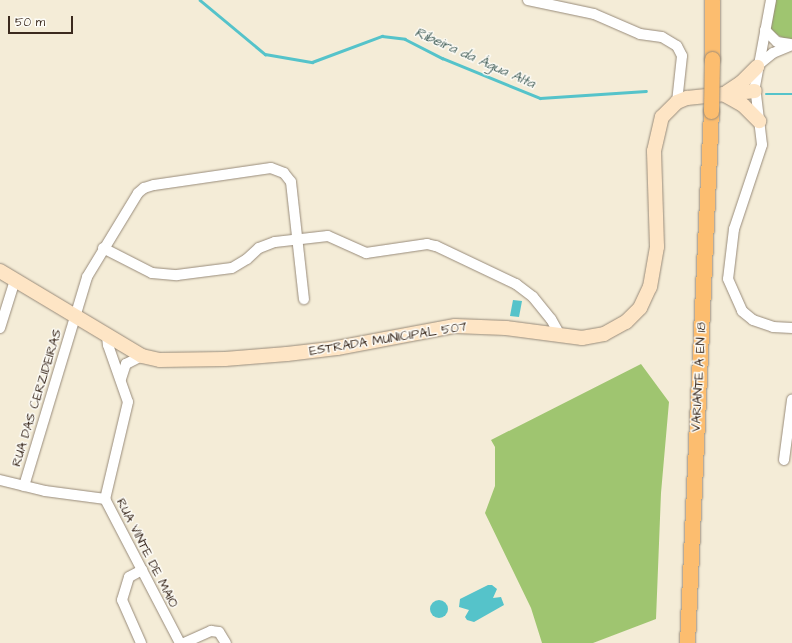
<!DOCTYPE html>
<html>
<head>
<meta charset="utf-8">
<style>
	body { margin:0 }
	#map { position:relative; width:792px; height:643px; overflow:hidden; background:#f4ecd7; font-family:"Architects Daughter",sans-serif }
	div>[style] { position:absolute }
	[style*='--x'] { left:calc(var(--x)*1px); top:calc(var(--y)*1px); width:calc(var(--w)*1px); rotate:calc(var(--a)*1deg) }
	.green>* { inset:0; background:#9fc570 }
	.water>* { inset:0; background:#55c3ca }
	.round { border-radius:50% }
	.stream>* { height:2.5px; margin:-1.25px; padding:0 1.25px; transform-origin:1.25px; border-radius:1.25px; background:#55c3ca }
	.roads { filter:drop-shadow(0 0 1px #988b7a) drop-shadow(0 0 1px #988b7a) }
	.street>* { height:10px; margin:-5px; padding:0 5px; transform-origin:5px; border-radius:5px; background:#fff }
	.secondary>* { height:14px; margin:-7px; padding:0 7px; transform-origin:7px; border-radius:7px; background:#fee5c5 }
	.primary>* { height:15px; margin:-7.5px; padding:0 7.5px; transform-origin:7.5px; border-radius:7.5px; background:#fcbd6f }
	.bridges { filter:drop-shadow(0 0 1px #988b7a) drop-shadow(0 0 1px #988b7a) }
	.primary-bridge>* { height:15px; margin:-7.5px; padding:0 7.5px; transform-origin:7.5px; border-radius:7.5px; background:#fcbd6f }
	span { translate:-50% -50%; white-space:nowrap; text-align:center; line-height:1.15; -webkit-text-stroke:3px #fdfcf7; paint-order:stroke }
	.street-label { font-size:13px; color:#3b2a1e }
	.water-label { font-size:14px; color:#44605a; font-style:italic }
	.scale { position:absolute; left:8px; top:16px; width:65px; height:18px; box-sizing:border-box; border:2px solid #3b2a1e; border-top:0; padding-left:5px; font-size:12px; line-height:14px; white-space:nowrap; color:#3b2a1e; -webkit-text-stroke:3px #fdfcf7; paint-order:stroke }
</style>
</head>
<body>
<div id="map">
	<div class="green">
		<i style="clip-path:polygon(776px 0,792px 0,792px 39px,783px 38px,770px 31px)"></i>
		<i style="clip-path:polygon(641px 364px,669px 402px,661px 493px,656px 619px,593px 643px,542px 643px,531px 608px,485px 513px,495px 486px,495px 447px,491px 440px)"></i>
	</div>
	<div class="water">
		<i style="clip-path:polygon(513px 300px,522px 301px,519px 317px,510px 316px)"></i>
		<i style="clip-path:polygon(488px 585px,492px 585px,497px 589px,493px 598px,501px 597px,504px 605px,474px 622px,467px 620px,465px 617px,469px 610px,459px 607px,460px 599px)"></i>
		<i class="round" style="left:430px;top:600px;width:18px;height:18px"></i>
	</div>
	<div class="stream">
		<i style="--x:200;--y:0;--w:85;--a:39.7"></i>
		<i style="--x:265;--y:54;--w:48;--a:9.7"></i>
		<i style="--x:312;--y:62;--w:75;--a:-20.4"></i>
		<i style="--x:382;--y:36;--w:23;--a:7"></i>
		<i style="--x:405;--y:39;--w:42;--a:27.2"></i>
		<i style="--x:442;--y:58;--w:106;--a:22.2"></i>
		<i style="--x:540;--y:98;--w:106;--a:-3.8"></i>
		<i style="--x:766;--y:94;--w:26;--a:0"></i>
	</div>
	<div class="roads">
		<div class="street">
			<i style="--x:528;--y:0;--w:67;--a:12"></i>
			<i style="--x:594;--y:14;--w:50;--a:23.5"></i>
			<i style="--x:640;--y:34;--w:22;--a:8"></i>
			<i style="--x:662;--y:37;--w:17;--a:31"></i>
			<i style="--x:677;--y:46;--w:11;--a:63"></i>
			<i style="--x:682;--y:56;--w:46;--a:96.2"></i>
			<i style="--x:771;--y:0;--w:87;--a:100.5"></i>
			<i style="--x:755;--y:86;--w:59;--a:83.2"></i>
			<i style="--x:762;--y:145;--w:89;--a:108.4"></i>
			<i style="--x:734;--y:229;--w:50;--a:96.8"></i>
			<i style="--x:728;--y:279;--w:35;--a:66"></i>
			<i style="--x:742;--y:311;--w:14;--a:39"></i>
			<i style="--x:753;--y:320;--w:21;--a:19"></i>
			<i style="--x:773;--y:327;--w:19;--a:3"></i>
			<i style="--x:765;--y:30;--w:17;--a:45"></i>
			<i style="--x:777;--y:42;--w:15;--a:8"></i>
			<i style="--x:758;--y:65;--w:19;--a:-39"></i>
			<i style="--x:773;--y:53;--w:21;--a:-23"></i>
			<i style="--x:103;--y:248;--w:55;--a:27"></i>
			<i style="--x:152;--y:273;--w:25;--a:5"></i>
			<i style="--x:177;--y:275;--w:55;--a:-7.3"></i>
			<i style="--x:232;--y:268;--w:17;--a:-31"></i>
			<i style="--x:247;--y:259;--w:16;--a:-43"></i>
			<i style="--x:259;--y:248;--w:17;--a:-21"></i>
			<i style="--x:275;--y:242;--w:53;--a:-6.5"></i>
			<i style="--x:328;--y:236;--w:42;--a:24.1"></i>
			<i style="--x:366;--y:253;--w:62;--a:-8.4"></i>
			<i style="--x:427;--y:244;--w:9;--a:13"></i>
			<i style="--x:436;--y:246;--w:89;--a:25.4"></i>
			<i style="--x:516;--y:284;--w:21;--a:37"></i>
			<i style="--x:533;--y:297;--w:28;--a:51"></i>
			<i style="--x:551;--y:319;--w:18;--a:61"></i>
			<i style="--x:0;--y:328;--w:50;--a:-72.6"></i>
			<i style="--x:107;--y:336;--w:9;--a:84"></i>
			<i style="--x:108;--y:345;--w:60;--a:70.7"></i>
			<i style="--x:128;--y:402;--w:100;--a:103.3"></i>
			<i style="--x:105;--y:499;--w:162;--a:62.5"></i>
			<i style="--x:121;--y:379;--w:16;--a:-72"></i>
			<i style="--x:126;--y:364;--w:18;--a:-27"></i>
			<i style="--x:784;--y:460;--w:61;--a:-82.4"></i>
			<i style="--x:0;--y:480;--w:46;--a:13.7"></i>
			<i style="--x:45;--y:491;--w:61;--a:7.6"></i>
			<i style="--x:24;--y:486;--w:218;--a:-73.2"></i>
			<i style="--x:87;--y:277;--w:98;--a:-58.7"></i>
			<i style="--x:138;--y:193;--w:8;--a:-40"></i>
			<i style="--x:144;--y:188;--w:10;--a:-17"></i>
			<i style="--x:154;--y:185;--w:118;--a:-8.3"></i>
			<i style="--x:271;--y:168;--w:14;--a:21"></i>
			<i style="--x:284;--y:173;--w:11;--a:52"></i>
			<i style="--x:291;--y:182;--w:118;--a:83.7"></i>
			<i style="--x:141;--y:643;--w:47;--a:-113.8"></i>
			<i style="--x:122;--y:600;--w:24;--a:-73"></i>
			<i style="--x:129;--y:577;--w:15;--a:-28"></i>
			<i style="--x:184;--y:643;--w:30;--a:-24"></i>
			<i style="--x:211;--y:631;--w:8;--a:7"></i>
			<i style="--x:219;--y:632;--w:13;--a:58"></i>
		</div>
		<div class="secondary">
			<i style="--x:727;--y:92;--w:17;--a:-33"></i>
			<i style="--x:741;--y:83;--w:23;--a:-45"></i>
			<i style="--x:723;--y:94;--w:23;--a:29"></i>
			<i style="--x:743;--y:105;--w:23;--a:45"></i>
			<i style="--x:0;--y:271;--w:165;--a:30.9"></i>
			<i style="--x:142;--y:356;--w:18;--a:13"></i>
			<i style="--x:160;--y:360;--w:65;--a:-0.9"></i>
			<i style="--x:225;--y:359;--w:62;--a:-4.6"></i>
			<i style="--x:287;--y:354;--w:50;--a:-6.8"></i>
			<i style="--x:337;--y:348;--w:120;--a:-10.6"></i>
			<i style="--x:455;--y:326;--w:51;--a:2.2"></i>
			<i style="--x:506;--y:328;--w:77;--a:7.5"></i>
			<i style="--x:582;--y:338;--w:22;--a:-10"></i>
			<i style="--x:604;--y:334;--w:25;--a:-29"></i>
			<i style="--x:626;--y:322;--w:20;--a:-45"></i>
			<i style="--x:640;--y:308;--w:23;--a:-65"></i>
			<i style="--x:650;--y:287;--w:41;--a:-80.1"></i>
			<i style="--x:657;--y:247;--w:96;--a:-91.8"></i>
			<i style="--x:654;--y:151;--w:35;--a:-77"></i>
			<i style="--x:662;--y:117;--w:21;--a:-45"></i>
			<i style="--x:677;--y:102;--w:11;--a:-22"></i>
			<i style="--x:687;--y:98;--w:68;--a:-5.9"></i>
		</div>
		<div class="primary">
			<i style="--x:712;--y:0;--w:59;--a:90"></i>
			<i style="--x:687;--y:643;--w:533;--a:-87.42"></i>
		</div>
	</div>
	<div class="bridges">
		<div class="primary-bridge">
			<i style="--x:711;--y:111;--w:52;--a:-88.9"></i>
		</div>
	</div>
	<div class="street-label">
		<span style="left:388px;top:339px;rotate:-9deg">ESTRADA MUNICIPAL 507</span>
		<span style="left:699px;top:377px;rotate:-87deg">VARIANTE À EN 18</span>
		<span style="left:37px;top:398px;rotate:-73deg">RUA DAS CERZIDEIRAS</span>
		<span style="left:147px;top:553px;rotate:63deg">RUA VINTE DE MAIO</span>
	</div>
	<div class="water-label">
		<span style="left:475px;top:58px;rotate:24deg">Ribeira da Água Alta</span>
	</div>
	<div class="scale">50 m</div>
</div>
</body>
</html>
